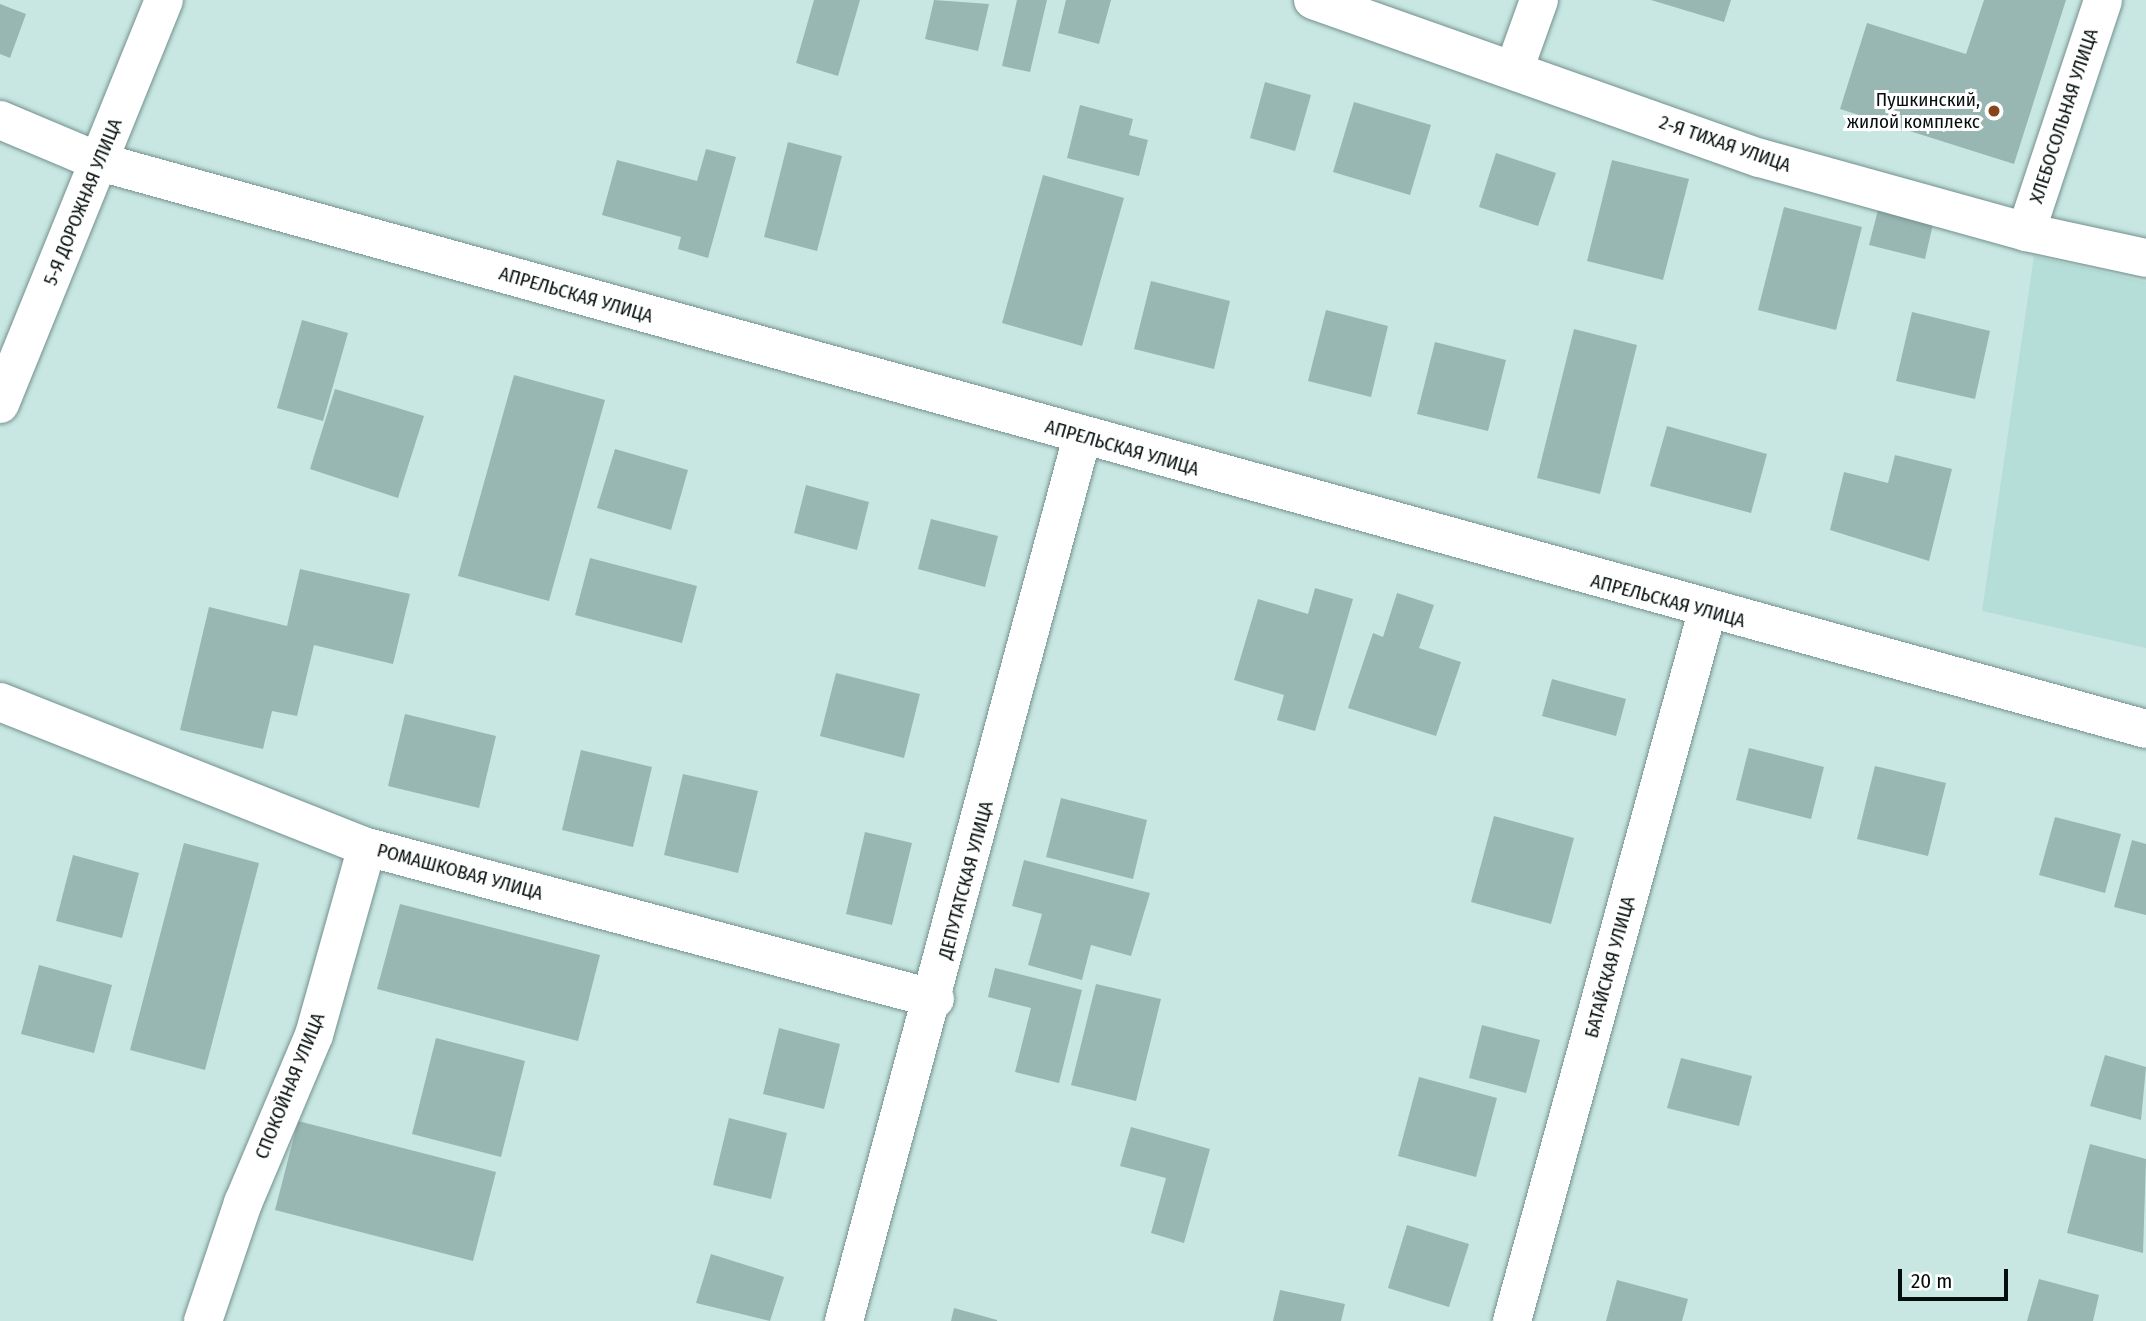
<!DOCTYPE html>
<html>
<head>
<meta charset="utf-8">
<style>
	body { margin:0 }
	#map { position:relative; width:2146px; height:1321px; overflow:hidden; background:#c8e7e3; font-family:"Fira Sans Condensed",sans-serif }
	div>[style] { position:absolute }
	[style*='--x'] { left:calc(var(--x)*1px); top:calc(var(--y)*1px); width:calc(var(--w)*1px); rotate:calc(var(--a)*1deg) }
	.built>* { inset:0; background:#b5ded8 }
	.building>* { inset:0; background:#98b6b2 }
	.roads { filter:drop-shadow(0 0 2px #74908d) drop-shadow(0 0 2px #74908d) }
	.street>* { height:38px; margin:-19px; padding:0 19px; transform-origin:19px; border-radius:19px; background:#fff }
	.dots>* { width:19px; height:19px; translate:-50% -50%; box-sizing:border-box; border:4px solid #fff; border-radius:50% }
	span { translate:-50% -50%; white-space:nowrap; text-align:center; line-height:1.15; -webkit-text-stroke:6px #fff; paint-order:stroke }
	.poi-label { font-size:19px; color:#040e0d }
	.right { translate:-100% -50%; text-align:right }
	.street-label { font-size:19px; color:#040e0d }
	.scale { position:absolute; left:1898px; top:1269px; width:110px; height:32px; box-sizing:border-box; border:4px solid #040e0d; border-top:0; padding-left:9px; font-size:21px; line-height:24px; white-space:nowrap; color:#040e0d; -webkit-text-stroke:5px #fff; paint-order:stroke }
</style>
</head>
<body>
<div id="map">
	<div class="built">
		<i style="clip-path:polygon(2034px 256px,2146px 282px,2146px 648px,1982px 611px)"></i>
	</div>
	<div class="building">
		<i style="clip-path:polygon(814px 0,860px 0,838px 76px,796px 63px)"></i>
		<i style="clip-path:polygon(934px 0,989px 4px,978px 51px,925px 39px)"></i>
		<i style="clip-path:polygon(1017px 0,1047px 0,1030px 72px,1002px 66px)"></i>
		<i style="clip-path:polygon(1066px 0,1111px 0,1099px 44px,1058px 33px)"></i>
		<i style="clip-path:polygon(1651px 0,1731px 0,1724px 22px)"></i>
		<i style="clip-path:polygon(1984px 0,2066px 0,2014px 164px,1840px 109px,1867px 23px,1966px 54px)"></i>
		<i style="clip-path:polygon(0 4px,26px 14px,10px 58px,0 54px)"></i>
		<i style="clip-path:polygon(1265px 82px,1311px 95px,1295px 151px,1250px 138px)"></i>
		<i style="clip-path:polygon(1354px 102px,1431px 125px,1410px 195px,1333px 172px)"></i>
		<i style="clip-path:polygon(1080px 105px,1133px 119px,1129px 135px,1148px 140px,1139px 176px,1067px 158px)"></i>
		<i style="clip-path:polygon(788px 142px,842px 156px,817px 251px,764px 237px)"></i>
		<i style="clip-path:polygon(706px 149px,736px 157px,708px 258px,678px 249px,681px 237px,602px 215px,617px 160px,697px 181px)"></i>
		<i style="clip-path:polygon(1496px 153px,1556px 173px,1538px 226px,1479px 207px)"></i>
		<i style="clip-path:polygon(1612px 160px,1689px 179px,1663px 280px,1587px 261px)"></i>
		<i style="clip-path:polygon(1043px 175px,1124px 198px,1082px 346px,1002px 323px)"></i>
		<i style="clip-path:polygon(1784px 207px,1862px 227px,1836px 330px,1758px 310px)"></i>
		<i style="clip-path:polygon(1878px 210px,1933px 224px,1925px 259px,1869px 245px)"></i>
		<i style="clip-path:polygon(1151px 281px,1230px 301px,1214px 369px,1134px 349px)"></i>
		<i style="clip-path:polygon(1326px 310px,1388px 326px,1371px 397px,1308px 381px)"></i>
		<i style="clip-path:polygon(1912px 312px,1990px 331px,1975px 399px,1896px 381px)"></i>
		<i style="clip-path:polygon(302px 320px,348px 333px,323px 421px,277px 408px)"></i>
		<i style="clip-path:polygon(1574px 329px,1637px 345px,1600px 494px,1537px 478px)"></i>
		<i style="clip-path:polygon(1435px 342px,1506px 360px,1488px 431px,1417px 414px)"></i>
		<i style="clip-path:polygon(514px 375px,605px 400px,549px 601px,458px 576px)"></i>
		<i style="clip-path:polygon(335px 389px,424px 416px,398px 498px,310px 469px)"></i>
		<i style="clip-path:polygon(1667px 426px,1767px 454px,1751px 513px,1650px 486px)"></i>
		<i style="clip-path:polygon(615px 449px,688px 470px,671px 530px,597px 508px)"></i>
		<i style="clip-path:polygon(1895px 455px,1952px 469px,1929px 561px,1830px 530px,1844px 472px,1888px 483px)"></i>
		<i style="clip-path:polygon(806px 485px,869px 502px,857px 550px,794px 533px)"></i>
		<i style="clip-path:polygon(931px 519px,998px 536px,985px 587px,918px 569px)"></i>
		<i style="clip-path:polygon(590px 558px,697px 586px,682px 643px,575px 615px)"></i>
		<i style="clip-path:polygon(300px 569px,410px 594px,393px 664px,314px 645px,297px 716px,272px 711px,263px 749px,180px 730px,209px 607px,287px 626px)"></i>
		<i style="clip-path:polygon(1315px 588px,1353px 599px,1315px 731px,1277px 720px,1284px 695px,1234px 680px,1258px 599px,1308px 614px)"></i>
		<i style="clip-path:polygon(1397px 593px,1434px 605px,1419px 648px,1461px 662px,1436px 736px,1348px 708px,1373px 633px,1383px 637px)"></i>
		<i style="clip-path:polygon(836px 673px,920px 694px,904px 758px,820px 736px)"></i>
		<i style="clip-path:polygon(1552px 679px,1626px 699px,1616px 736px,1542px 716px)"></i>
		<i style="clip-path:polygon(405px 714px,496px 736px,479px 808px,388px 786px)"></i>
		<i style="clip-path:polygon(1749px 748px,1824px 767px,1811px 819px,1736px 800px)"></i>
		<i style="clip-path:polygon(581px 750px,652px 767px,633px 847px,562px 830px)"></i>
		<i style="clip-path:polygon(1875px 766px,1946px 783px,1928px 856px,1857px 839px)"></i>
		<i style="clip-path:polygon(683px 774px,758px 791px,738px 873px,664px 855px)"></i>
		<i style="clip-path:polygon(1061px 798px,1147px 820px,1133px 879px,1046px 857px)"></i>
		<i style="clip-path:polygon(1494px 816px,1574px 838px,1551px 924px,1471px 902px)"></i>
		<i style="clip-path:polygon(2055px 817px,2121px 834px,2105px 893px,2039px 875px)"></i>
		<i style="clip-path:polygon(865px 832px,912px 843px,892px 925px,846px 914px)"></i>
		<i style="clip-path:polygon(2132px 840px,2146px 844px,2146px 915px,2114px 907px)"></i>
		<i style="clip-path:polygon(184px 843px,259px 863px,205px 1070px,130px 1050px)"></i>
		<i style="clip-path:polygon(73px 855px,139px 873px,122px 938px,56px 921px)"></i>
		<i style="clip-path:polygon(1024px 860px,1150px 893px,1131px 956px,1091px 945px,1082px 980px,1028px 965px,1042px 914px,1012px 906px)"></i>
		<i style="clip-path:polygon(400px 904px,600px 955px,578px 1041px,377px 989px)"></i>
		<i style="clip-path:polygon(39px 965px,112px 985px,94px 1053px,21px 1034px)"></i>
		<i style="clip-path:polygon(995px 968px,1082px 990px,1059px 1083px,1015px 1072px,1031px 1008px,988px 997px)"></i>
		<i style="clip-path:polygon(1096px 984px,1161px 999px,1136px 1101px,1071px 1085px)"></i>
		<i style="clip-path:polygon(1482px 1025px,1540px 1040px,1526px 1093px,1469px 1078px)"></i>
		<i style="clip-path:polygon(779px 1028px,840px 1044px,824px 1109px,763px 1094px)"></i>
		<i style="clip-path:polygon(436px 1038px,525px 1061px,501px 1157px,412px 1134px)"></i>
		<i style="clip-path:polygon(2105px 1055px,2146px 1067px,2141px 1120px,2090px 1106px)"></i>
		<i style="clip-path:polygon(1681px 1058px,1752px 1076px,1739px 1126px,1667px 1108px)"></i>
		<i style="clip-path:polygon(1419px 1077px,1497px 1098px,1476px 1177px,1398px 1156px)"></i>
		<i style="clip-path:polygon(729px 1118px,787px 1133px,771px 1199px,713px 1185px)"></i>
		<i style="clip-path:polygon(298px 1121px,496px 1172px,473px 1261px,275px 1210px)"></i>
		<i style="clip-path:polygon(1131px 1127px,1210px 1149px,1184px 1243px,1151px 1233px,1166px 1178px,1120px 1166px)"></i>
		<i style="clip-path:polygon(2090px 1144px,2146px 1159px,2143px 1253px,2067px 1233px)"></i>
		<i style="clip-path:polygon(1407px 1225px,1469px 1244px,1449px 1307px,1388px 1288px)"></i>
		<i style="clip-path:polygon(711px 1254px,784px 1277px,770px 1321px,696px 1303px)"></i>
		<i style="clip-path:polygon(2039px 1279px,2099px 1295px,2093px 1321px,2027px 1321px)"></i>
		<i style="clip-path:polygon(1617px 1280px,1688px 1299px,1682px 1321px,1606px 1321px)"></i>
		<i style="clip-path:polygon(1280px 1290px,1345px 1304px,1341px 1321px,1273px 1321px)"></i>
		<i style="clip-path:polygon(954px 1308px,997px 1320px,997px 1321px,951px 1321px)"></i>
	</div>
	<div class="roads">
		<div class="street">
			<i style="--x:1313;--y:0;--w:474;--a:19.5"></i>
			<i style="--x:1760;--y:158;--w:276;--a:15.5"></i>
			<i style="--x:2026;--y:232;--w:123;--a:12.2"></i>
			<i style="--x:1514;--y:70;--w:74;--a:-70.3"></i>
			<i style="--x:0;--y:120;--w:108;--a:22.8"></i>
			<i style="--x:100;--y:162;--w:2123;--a:15.49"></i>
			<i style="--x:2026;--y:232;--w:244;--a:-71.6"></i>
			<i style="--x:0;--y:404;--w:436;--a:-67.9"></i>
			<i style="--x:0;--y:702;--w:395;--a:21.6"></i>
			<i style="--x:367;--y:847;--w:588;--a:14.98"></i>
			<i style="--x:203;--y:1321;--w:125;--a:-71.3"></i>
			<i style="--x:243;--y:1203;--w:182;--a:-67.1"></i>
			<i style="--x:314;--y:1035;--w:195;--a:-74.3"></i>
			<i style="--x:844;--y:1321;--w:915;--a:-74.93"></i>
			<i style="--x:1512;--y:1321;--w:735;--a:-74.62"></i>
		</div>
	</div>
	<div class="dots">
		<i style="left:1994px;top:111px;background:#874319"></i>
	</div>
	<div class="poi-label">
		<span class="right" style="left:1980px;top:111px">Пушкинский,<br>жилой комплекс</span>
	</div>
	<div class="street-label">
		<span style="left:2064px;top:116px;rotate:-72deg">ХЛЕБОСОЛЬНАЯ УЛИЦА</span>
		<span style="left:1725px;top:144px;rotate:19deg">2-Я ТИХАЯ УЛИЦА</span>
		<span style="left:83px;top:202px;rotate:-68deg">5-Я ДОРОЖНАЯ УЛИЦА</span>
		<span style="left:576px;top:295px;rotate:16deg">АПРЕЛЬСКАЯ УЛИЦА</span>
		<span style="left:1122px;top:448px;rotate:16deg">АПРЕЛЬСКАЯ УЛИЦА</span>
		<span style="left:1668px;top:601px;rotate:15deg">АПРЕЛЬСКАЯ УЛИЦА</span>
		<span style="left:460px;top:872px;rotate:15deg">РОМАШКОВАЯ УЛИЦА</span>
		<span style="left:966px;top:880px;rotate:-75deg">ДЕПУТАТСКАЯ УЛИЦА</span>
		<span style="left:1610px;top:967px;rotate:-75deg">БАТАЙСКАЯ УЛИЦА</span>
		<span style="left:290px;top:1086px;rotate:-68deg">СПОКОЙНАЯ УЛИЦА</span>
	</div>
	<div class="scale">20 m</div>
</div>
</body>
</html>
